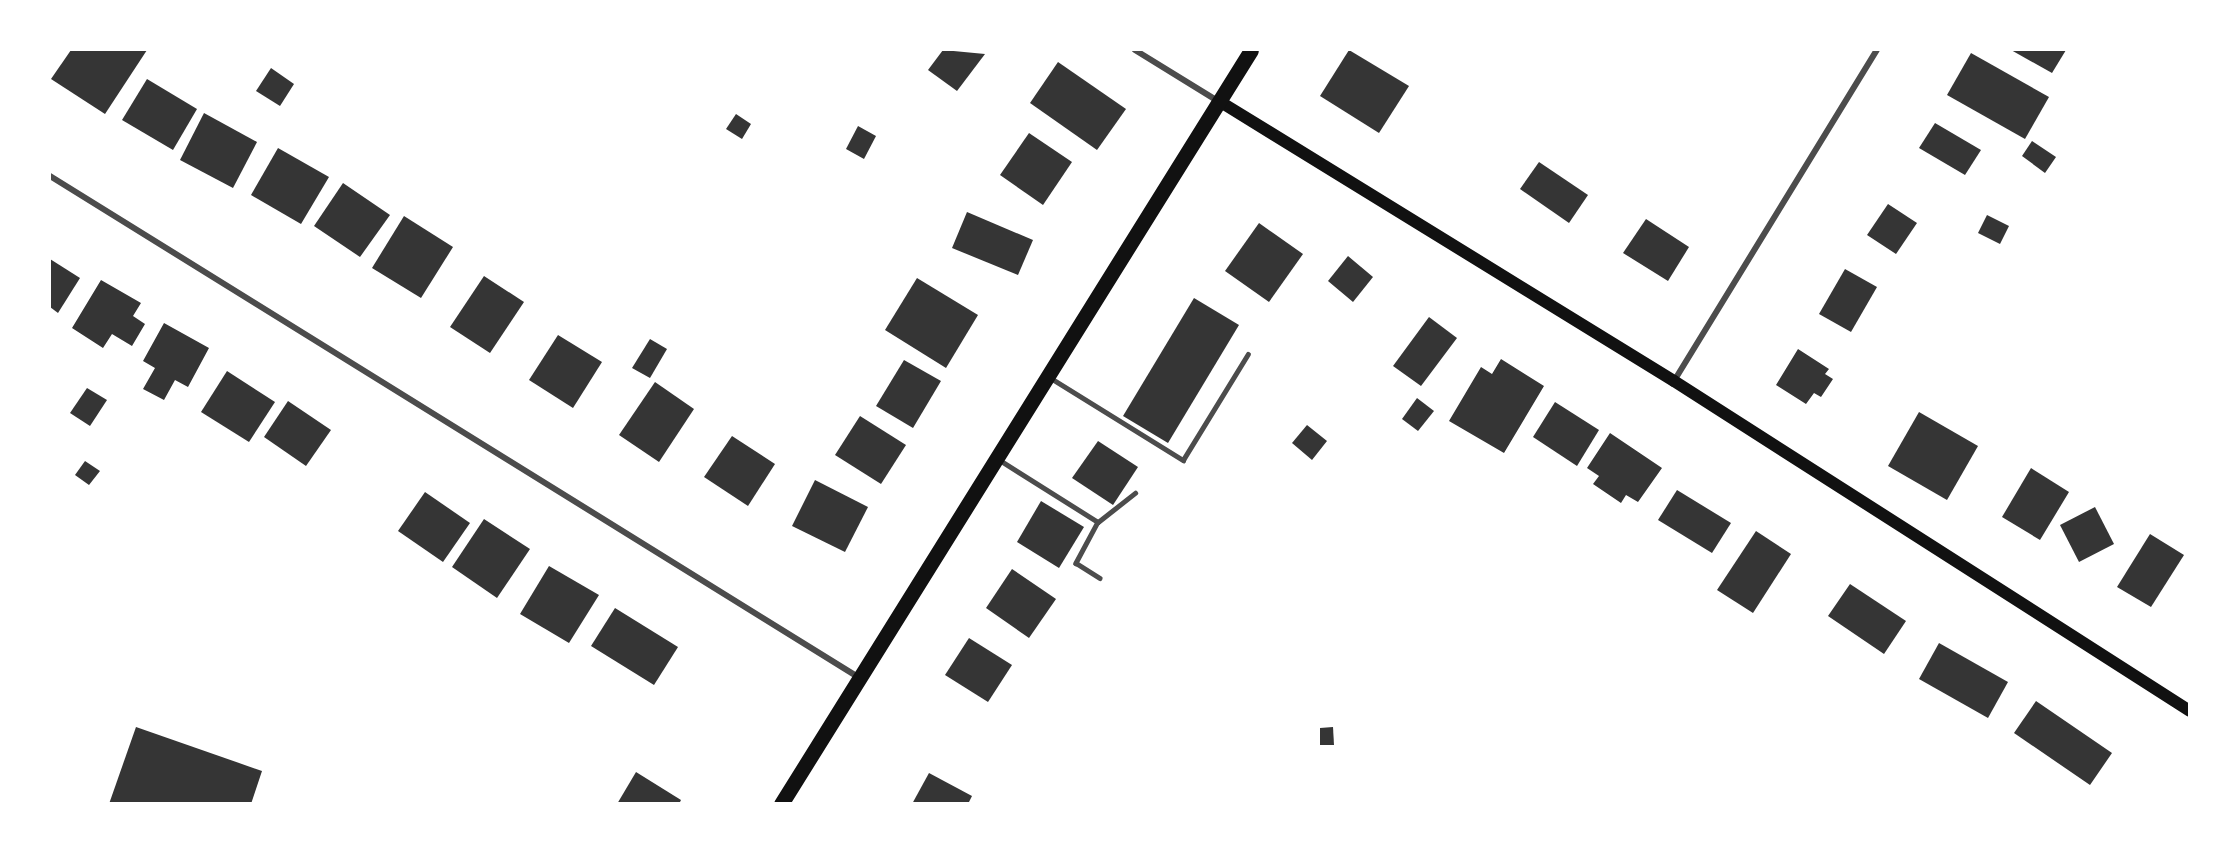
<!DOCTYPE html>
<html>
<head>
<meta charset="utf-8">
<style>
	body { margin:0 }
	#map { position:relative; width:2239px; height:853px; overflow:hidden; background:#fff; font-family:Montserrat,sans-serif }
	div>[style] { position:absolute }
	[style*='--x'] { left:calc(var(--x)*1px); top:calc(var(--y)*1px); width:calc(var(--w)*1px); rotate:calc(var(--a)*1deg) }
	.building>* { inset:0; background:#353535 }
	.service>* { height:4.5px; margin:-2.25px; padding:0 2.25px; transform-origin:2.25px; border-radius:2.25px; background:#4c4c4c }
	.minor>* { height:6px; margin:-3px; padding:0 3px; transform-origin:3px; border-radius:3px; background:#4c4c4c }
	.secondary>* { height:12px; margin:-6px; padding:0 6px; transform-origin:6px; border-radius:6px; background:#111 }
	.primary>* { height:15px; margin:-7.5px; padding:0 7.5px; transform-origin:7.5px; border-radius:7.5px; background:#111 }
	span { translate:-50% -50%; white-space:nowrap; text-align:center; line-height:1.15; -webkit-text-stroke:4.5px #fff; paint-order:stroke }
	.frame { position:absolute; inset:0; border:51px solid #fff; pointer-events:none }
</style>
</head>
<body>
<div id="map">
	<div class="building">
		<i style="clip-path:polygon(71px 50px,147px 50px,105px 114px,51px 79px)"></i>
		<i style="clip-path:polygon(943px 50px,985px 54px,957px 91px,928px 70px)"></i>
		<i style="clip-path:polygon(1349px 50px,1409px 86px,1379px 133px,1320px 96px)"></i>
		<i style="clip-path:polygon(2011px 50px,2066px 50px,2052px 73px)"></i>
		<i style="clip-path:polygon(1971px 53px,2049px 97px,2025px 139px,1947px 95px)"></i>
		<i style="clip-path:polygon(1058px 62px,1126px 109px,1097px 150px,1030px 103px)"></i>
		<i style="clip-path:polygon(271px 68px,294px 84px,280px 106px,256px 91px)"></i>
		<i style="clip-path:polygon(147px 79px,197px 109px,173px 150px,122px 120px)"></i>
		<i style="clip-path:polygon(204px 113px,257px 142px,233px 188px,180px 160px)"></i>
		<i style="clip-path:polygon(736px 114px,751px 124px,742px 139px,726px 129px)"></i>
		<i style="clip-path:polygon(1935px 123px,1981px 150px,1965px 175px,1919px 148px)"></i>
		<i style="clip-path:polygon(858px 126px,876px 136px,864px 159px,846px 149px)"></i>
		<i style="clip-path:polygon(1029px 133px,1072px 162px,1043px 205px,1000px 175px)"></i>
		<i style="clip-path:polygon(2032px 141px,2056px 157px,2045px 173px,2022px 156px)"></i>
		<i style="clip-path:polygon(278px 148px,329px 177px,301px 224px,251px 195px)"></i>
		<i style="clip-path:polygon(1539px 162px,1588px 195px,1569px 223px,1520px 189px)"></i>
		<i style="clip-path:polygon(343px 183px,390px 215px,360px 257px,314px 226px)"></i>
		<i style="clip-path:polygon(1888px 204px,1917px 223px,1896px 254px,1867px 235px)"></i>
		<i style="clip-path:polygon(967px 212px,1033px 240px,1018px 275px,952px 248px)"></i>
		<i style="clip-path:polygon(1987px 215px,2009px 226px,2000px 244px,1978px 233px)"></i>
		<i style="clip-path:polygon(404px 216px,453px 247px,421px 298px,372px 268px)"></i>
		<i style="clip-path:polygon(1646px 219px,1689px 247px,1668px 281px,1623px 253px)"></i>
		<i style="clip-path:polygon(1259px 223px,1303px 254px,1269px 302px,1225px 271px)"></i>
		<i style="clip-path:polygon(1348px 256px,1373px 277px,1353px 302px,1328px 281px)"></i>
		<i style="clip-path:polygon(50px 259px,80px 278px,58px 313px,50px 307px)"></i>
		<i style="clip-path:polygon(1845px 269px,1877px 287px,1851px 332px,1819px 314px)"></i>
		<i style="clip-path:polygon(484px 276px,524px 302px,490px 353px,450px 327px)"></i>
		<i style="clip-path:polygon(917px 278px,978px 315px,946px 368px,885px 330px)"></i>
		<i style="clip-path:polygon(101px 280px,141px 303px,133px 316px,145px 324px,132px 346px,112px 334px,103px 348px,72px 328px)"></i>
		<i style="clip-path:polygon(1194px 298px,1239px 325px,1168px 443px,1123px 416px)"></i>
		<i style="clip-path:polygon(1429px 317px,1457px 338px,1421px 386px,1393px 366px)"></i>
		<i style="clip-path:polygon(164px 323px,209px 348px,188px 387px,175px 380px,164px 400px,143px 389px,155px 368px,143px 361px)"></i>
		<i style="clip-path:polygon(558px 335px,602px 362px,573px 408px,529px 380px)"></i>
		<i style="clip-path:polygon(650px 339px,667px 349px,650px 378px,632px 368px)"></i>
		<i style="clip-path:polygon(1798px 349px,1829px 369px,1825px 374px,1833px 379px,1821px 397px,1814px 393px,1806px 404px,1776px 385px)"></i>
		<i style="clip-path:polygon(1501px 359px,1544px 386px,1504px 453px,1449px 421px,1481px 367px,1492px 374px)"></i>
		<i style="clip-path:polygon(904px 360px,941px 381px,913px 428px,876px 406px)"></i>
		<i style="clip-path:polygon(227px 371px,275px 402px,249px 442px,201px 412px)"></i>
		<i style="clip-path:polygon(655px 382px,694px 409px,659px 462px,619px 435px)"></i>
		<i style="clip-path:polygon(87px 388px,107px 400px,90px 426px,70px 413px)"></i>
		<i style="clip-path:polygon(1417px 398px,1434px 411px,1418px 431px,1402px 419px)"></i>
		<i style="clip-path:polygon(288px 401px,331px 430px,306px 466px,264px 437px)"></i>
		<i style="clip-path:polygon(1555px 402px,1599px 430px,1577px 466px,1533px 437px)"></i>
		<i style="clip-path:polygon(1919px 412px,1978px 446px,1947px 500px,1888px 466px)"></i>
		<i style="clip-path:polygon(860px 416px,906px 445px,881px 484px,835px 455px)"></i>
		<i style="clip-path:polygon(1307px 425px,1327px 441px,1312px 460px,1292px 443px)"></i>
		<i style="clip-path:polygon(1610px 433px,1662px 468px,1638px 502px,1626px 495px,1621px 503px,1593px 484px,1599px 476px,1587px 468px)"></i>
		<i style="clip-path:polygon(732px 436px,775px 464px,748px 506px,704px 477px)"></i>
		<i style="clip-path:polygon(1098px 441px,1138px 467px,1113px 505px,1072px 478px)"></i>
		<i style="clip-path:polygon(85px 461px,100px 471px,89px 485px,75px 475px)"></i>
		<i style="clip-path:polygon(2031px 468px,2069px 492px,2040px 540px,2002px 517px)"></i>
		<i style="clip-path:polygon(815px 480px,868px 507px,845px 552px,792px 526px)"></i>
		<i style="clip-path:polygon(1677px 490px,1731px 523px,1712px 553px,1658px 520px)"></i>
		<i style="clip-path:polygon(425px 492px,470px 523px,443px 562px,398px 531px)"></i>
		<i style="clip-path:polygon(1041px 501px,1084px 527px,1059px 568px,1017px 542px)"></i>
		<i style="clip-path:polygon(2095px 507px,2114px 544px,2079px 562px,2060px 525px)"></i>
		<i style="clip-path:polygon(484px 519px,530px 549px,497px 598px,452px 567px)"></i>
		<i style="clip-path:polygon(1756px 531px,1791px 554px,1753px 613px,1717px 590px)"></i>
		<i style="clip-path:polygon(2150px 534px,2184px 555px,2151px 607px,2117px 587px)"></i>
		<i style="clip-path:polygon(549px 566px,599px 595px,569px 643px,520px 614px)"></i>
		<i style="clip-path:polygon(1012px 569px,1056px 599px,1029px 638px,986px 608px)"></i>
		<i style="clip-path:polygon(1850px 584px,1906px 621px,1884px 654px,1828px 616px)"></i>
		<i style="clip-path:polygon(615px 608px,678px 647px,654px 685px,591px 646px)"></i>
		<i style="clip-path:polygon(969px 638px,1012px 665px,988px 702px,945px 675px)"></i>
		<i style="clip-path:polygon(1939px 643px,2008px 682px,1988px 718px,1919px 679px)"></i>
		<i style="clip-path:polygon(2036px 701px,2112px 753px,2090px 785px,2014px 733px)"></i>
		<i style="clip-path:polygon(136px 727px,262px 771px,251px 804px,109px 804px)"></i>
		<i style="clip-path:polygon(1333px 727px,1334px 745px,1320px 745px,1320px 728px)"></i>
		<i style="clip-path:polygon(636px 772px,681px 800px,679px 804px,617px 804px)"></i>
		<i style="clip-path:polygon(929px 773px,972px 796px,968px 804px,912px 804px)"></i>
	</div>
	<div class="service">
		<i style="--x:1049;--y:377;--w:158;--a:31.8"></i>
		<i style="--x:1183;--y:460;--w:124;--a:-58.5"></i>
		<i style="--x:998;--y:459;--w:118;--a:32.2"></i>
		<i style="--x:1098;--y:522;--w:47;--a:-38.1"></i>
		<i style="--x:1098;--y:522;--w:47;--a:118.2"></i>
		<i style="--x:1076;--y:563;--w:28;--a:32"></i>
	</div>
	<div class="minor">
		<i style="--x:1135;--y:50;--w:97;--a:31.6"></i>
		<i style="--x:50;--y:176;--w:951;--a:31.8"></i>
		<i style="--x:1674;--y:381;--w:388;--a:-58.5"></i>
	</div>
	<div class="secondary">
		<i style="--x:1219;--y:101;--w:534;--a:31.61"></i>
		<i style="--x:1674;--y:381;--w:612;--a:32.6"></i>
	</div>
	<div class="primary">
		<i style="--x:781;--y:804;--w:888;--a:-58.06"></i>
	</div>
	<div class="frame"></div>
</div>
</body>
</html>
